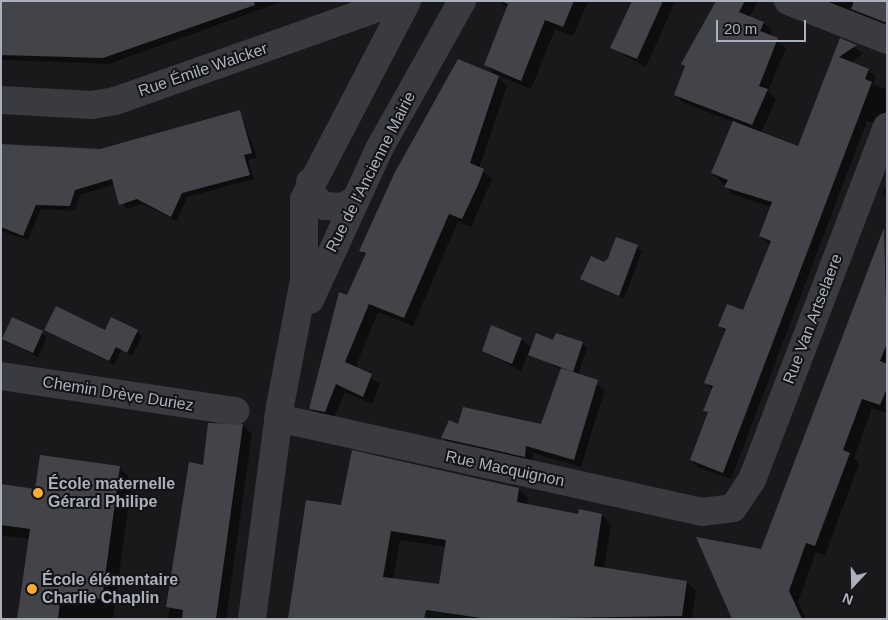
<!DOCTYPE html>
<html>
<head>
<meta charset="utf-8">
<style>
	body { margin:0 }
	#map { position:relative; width:888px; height:620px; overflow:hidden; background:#19191c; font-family:Arial,sans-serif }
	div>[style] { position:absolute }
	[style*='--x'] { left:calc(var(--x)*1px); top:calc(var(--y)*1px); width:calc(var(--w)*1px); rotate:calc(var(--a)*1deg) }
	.green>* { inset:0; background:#1f271f }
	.shadow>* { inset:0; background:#0007 }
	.building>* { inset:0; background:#434449 }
	.minor>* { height:28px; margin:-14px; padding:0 14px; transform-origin:14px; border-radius:14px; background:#3a3b41 }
	.dots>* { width:14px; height:14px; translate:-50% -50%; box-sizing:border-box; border:2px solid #141417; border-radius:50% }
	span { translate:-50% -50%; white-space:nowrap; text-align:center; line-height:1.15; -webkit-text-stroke:4px #141417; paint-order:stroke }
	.street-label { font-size:16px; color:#abb1bc }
	.poi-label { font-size:16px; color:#abb1bc; font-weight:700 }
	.left { translate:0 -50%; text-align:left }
	.frame { position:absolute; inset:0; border:2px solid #abb1bc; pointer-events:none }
	.north { position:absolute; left:828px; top:560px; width:50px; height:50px; -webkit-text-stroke:4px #141417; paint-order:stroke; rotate:201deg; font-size:14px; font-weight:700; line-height:20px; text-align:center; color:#abb1bc }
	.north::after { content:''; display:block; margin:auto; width:18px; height:22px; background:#abb1bc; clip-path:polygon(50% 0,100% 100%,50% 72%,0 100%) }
	.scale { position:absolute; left:716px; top:20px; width:90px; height:22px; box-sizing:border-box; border:2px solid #abb1bc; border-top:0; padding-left:6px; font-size:15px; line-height:18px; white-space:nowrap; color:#abb1bc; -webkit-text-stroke:4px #141417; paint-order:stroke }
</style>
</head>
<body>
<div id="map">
	<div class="green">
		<i style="clip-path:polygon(425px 610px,479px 619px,424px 619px)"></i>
	</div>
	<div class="shadow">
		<i style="clip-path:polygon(284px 1px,109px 64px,1px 60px,1px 3px)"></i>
		<i style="clip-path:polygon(500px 1px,588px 1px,573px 36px,555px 29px,531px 89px,496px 75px,507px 86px,479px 168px,492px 179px,471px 227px,458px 221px,413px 326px,378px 312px,355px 368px,380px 384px,372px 404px,345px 392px,333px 420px,319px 417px,310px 409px,366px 256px,361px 250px,497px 76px,485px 64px,507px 8px)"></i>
		<i style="clip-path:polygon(633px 1px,675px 1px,646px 67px,612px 48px)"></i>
		<i style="clip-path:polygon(717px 1px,758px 1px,749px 17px,764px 23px,772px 31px,770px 36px,786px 48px,768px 91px,776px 99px,761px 133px,799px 148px,841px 40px,863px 53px,850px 63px,868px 70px,876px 77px,873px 84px,887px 90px,887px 123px,882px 126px,867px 121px,731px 479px,699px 468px,691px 460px,709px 414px,705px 410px,713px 390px,706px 383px,726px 332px,720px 325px,744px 312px,771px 245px,760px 236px,771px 207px,734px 195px,712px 173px,734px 122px,684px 103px,676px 95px,686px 67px,682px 64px)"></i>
		<i style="clip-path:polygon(824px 1px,887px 1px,887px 27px)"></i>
		<i style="clip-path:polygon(240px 111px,257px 158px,248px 160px,254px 179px,187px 197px,177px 221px,143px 204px,126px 209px,115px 184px,80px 195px,75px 211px,41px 209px,28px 240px,1px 231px,1px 146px,100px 150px)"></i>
		<i style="clip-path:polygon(887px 185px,887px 196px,883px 193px)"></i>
		<i style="clip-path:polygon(617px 239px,642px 251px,624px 299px,582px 279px,605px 263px)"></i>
		<i style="clip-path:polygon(872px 265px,887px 271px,887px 413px,872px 408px,854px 458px,859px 464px,825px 555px,816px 552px,798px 602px,806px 619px,734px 619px)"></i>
		<i style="clip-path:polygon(13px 318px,47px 337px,38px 357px,4px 339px)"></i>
		<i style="clip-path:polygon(46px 329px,137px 331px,142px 336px,132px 356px,121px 350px,114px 365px)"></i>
		<i style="clip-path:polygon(522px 339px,532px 349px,554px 341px,582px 343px,587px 348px,578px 375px,605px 389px,581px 467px,533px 453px,532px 463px,450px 445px,443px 438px,459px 426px,542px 425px,562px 370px,528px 353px,521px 371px,484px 351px)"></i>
		<i style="clip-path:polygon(243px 425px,252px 434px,226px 619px,168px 619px,190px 464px,204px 466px)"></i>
		<i style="clip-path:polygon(120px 468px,132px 480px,113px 619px,19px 619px,30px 539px,1px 535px,1px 485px,36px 490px)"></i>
		<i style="clip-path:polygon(evenodd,519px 489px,528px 498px,527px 505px,579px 516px,602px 515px,611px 525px,604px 569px,687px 582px,696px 591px,692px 619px,277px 619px,290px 618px,342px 507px,519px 489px,400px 540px,446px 547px,440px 586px,393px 580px,400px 540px)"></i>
	</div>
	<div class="building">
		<i style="clip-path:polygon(1px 1px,254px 1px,255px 5px,103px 58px,1px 55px)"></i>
		<i style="clip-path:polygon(501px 1px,574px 1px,563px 27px,545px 20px,521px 81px,484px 65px,508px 4px)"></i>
		<i style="clip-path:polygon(632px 1px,663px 1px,637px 59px,610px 48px)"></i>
		<i style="clip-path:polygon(716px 1px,745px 1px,739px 12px,764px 22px,760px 31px,778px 38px,759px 86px,768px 89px,752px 125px,674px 95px,685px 66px,681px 64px)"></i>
		<i style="clip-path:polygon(854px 1px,887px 1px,887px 23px,851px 9px)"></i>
		<i style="clip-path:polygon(840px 38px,857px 45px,839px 57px,869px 69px,865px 79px,872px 82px,723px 473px,690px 460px,708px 412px,703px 411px,713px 386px,704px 383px,726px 329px,718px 326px,727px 304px,743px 310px,771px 241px,759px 236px,772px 202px,724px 187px,728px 180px,711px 173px,733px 121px,798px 146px)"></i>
		<i style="clip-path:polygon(458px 59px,499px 76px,470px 163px,484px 169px,478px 185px,462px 219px,449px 214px,404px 318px,369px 304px,345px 362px,372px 374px,363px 397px,336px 384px,325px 412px,309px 409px,339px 292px,347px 295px,366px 253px,359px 251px,394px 174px)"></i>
		<i style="clip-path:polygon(240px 110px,252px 153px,244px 155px,250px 175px,182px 193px,171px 217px,137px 199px,119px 205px,112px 179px,75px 190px,70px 206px,36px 205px,23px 236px,1px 227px,1px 144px,100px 149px)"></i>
		<i style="clip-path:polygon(884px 228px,887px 343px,880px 361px,887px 364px,887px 388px,880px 405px,862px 399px,843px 450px,850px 453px,815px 546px,806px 543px,789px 591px,802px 619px,732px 619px,696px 537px,761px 549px)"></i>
		<i style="clip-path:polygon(616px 237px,638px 245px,619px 296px,580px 279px,591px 256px,604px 262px,608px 258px)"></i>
		<i style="clip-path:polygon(56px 306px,105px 330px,111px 317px,138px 330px,127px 353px,116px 347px,109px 361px,44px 330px)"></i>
		<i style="clip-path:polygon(12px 317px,43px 331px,33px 353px,2px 339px)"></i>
		<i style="clip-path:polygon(491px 325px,522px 338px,512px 364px,482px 351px)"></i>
		<i style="clip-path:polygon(536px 333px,553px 340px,556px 333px,583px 342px,573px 372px,528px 355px)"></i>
		<i style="clip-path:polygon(561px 368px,598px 380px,574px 460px,526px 446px,525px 457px,441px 438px,449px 420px,458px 424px,463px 407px,541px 424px)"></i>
		<i style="clip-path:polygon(208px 423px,243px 424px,216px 619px,182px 619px,183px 610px,166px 607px,189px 462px,203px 465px)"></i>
		<i style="clip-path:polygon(evenodd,352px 450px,519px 488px,517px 502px,578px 514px,579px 509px,602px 514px,594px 566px,687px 581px,682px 616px,488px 619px,426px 610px,424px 619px,288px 619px,306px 500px,341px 505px,352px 450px,391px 531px,446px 540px,439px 584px,383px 577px,391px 531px)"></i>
		<i style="clip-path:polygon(40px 455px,120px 466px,102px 599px,61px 593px,58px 619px,17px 619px,30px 529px,1px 525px,1px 484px,35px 489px)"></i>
	</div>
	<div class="minor">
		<i style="--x:788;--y:1;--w:106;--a:21.5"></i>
		<i style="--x:1;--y:100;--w:91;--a:3.1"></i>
		<i style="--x:92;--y:105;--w:23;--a:-10"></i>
		<i style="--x:115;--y:101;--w:300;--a:-19.5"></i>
		<i style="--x:310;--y:182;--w:13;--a:81"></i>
		<i style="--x:312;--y:195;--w:16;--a:43"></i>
		<i style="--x:324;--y:206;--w:18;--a:3"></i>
		<i style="--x:342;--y:207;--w:13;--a:-27"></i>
		<i style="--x:310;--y:300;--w:166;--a:-65.4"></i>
		<i style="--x:379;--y:149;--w:170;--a:-60.7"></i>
		<i style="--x:1;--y:376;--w:237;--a:8.5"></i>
		<i style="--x:278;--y:418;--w:434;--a:12.5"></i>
		<i style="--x:702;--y:512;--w:31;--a:-7"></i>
		<i style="--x:733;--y:508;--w:34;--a:-56"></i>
		<i style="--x:752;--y:480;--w:378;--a:-69.1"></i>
		<i style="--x:252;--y:619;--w:215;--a:-82.5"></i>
		<i style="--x:280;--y:406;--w:128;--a:-79.2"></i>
		<i style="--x:304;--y:280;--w:81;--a:-90"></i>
		<i style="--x:304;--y:199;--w:223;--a:-62.5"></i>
	</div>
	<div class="dots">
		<i style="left:38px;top:493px;background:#faab33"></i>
		<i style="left:32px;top:589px;background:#faab33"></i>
	</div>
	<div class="street-label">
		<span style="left:203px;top:70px;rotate:-19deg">Rue Émile Walcker</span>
		<span style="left:371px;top:172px;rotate:-63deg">Rue de l'Ancienne Mairie</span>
		<span style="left:813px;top:319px;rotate:-69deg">Rue Van Artselaere</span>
		<span style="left:118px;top:394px;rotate:9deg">Chemin Drève Duriez</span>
		<span style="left:505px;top:469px;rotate:12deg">Rue Macquignon</span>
	</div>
	<div class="poi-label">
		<span class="left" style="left:48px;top:493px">École maternelle<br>Gérard Philipe</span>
		<span class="left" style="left:42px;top:589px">École élémentaire<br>Charlie Chaplin</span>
	</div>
	<div class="frame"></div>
	<div class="north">N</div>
	<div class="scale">20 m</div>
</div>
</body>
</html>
